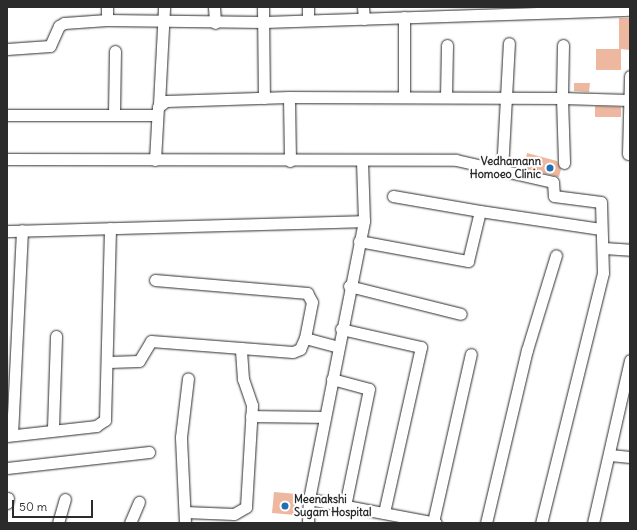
<!DOCTYPE html>
<html>
<head>
<meta charset="utf-8">
<style>
	body { margin:0 }
	#map { position:relative; width:637px; height:530px; overflow:hidden; background:#fff; font-family:Delius,sans-serif }
	div>[style] { position:absolute }
	[style*='--x'] { left:calc(var(--x)*1px); top:calc(var(--y)*1px); width:calc(var(--w)*1px); rotate:calc(var(--a)*1deg) }
	.building>* { inset:0; background:#edb89f }
	.roads { filter:drop-shadow(0 0 1px #2b2b2b) drop-shadow(0 0 1px #2b2b2b) }
	.minor>* { height:11px; margin:-5.5px; padding:0 5.5px; transform-origin:5.5px; border-radius:5.5px; background:#fff }
	.dots>* { width:11px; height:11px; translate:-50% -50%; box-sizing:border-box; border:2px solid #fff; border-radius:50% }
	span { translate:-50% -50%; white-space:nowrap; text-align:center; line-height:1.15; -webkit-text-stroke:4px #fff; paint-order:stroke }
	.poi-label { font-size:11px; color:#2b2b2b; font-weight:700 }
	.right { translate:-100% -50%; text-align:right }
	.left { translate:0 -50%; text-align:left }
	.frame { position:absolute; inset:0; border:8px solid #2b2b2b; pointer-events:none }
	.scale { position:absolute; left:12px; top:500px; width:81px; height:18px; box-sizing:border-box; border:2px solid #2b2b2b; border-top:0; padding-left:5px; font-size:12px; line-height:14px; white-space:nowrap; color:#2b2b2b; -webkit-text-stroke:3px #fff; paint-order:stroke }
</style>
</head>
<body>
<div id="map">
	<div class="building">
		<i style="clip-path:polygon(619px 18px,630px 18px,630px 50px,621px 49px,621px 70px,596px 70px,596px 49px,619px 49px)"></i>
		<i style="clip-path:polygon(574px 83px,590px 83px,589px 92px,574px 91px)"></i>
		<i style="clip-path:polygon(595px 106px,621px 107px,621px 117px,595px 117px)"></i>
		<i style="clip-path:polygon(527px 153px,557px 161px,561px 169px,559px 177px,524px 168px)"></i>
		<i style="clip-path:polygon(274px 492px,297px 494px,295px 515px,272px 513px)"></i>
	</div>
	<div class="roads">
		<div class="minor">
			<i style="--x:107;--y:7;--w:13;--a:90"></i>
			<i style="--x:214;--y:7;--w:16;--a:86"></i>
			<i style="--x:263;--y:7;--w:91;--a:89.4"></i>
			<i style="--x:363;--y:7;--w:12;--a:85"></i>
			<i style="--x:308;--y:20;--w:13;--a:-90"></i>
			<i style="--x:563;--y:45;--w:53;--a:91.1"></i>
			<i style="--x:562;--y:98;--w:67;--a:1.7"></i>
			<i style="--x:7;--y:49;--w:43;--a:-4"></i>
			<i style="--x:50;--y:46;--w:22;--a:-66"></i>
			<i style="--x:59;--y:26;--w:6;--a:-31"></i>
			<i style="--x:64;--y:23;--w:43;--a:-4"></i>
			<i style="--x:107;--y:20;--w:157;--a:0.7"></i>
			<i style="--x:264;--y:22;--w:366;--a:-1.9"></i>
			<i style="--x:289;--y:97;--w:64;--a:89.1"></i>
			<i style="--x:404;--y:97;--w:80;--a:-90"></i>
			<i style="--x:446;--y:97;--w:52;--a:-88.9"></i>
			<i style="--x:159;--y:104;--w:97;--a:-87"></i>
			<i style="--x:114;--y:114;--w:63;--a:-89.1"></i>
			<i style="--x:7;--y:115;--w:150;--a:0"></i>
			<i style="--x:628;--y:154;--w:78;--a:-88.5"></i>
			<i style="--x:7;--y:159;--w:449;--a:0.1"></i>
			<i style="--x:456;--y:160;--w:99;--a:12.8"></i>
			<i style="--x:553;--y:182;--w:14;--a:86"></i>
			<i style="--x:554;--y:196;--w:47;--a:7.3"></i>
			<i style="--x:601;--y:202;--w:71;--a:88.4"></i>
			<i style="--x:603;--y:273;--w:258;--a:103.9"></i>
			<i style="--x:155;--y:160;--w:53;--a:-86.8"></i>
			<i style="--x:158;--y:107;--w:10;--a:-37"></i>
			<i style="--x:166;--y:101;--w:123;--a:-1.9"></i>
			<i style="--x:289;--y:97;--w:273;--a:0.2"></i>
			<i style="--x:562;--y:98;--w:65;--a:88.2"></i>
			<i style="--x:502;--y:171;--w:128;--a:-86.9"></i>
			<i style="--x:393;--y:196;--w:88;--a:9.8"></i>
			<i style="--x:7;--y:231;--w:357;--a:-1.6"></i>
			<i style="--x:359;--y:241;--w:111;--a:10.4"></i>
			<i style="--x:468;--y:261;--w:51;--a:-76.5"></i>
			<i style="--x:480;--y:211;--w:122;--a:8.5"></i>
			<i style="--x:604;--y:248;--w:26;--a:4"></i>
			<i style="--x:155;--y:280;--w:153;--a:4.9"></i>
			<i style="--x:307;--y:293;--w:10;--a:61"></i>
			<i style="--x:312;--y:302;--w:37;--a:101"></i>
			<i style="--x:349;--y:286;--w:115;--a:14"></i>
			<i style="--x:341;--y:329;--w:82;--a:12.7"></i>
			<i style="--x:421;--y:347;--w:170;--a:102.6"></i>
			<i style="--x:108;--y:362;--w:31;--a:-2"></i>
			<i style="--x:139;--y:361;--w:23;--a:-59"></i>
			<i style="--x:151;--y:341;--w:142;--a:4.4"></i>
			<i style="--x:293;--y:352;--w:8;--a:-23"></i>
			<i style="--x:300;--y:349;--w:12;--a:-66"></i>
			<i style="--x:305;--y:338;--w:34;--a:15"></i>
			<i style="--x:332;--y:379;--w:38;--a:15"></i>
			<i style="--x:369;--y:389;--w:119;--a:101.6"></i>
			<i style="--x:251;--y:416;--w:74;--a:0.8"></i>
			<i style="--x:53;--y:428;--w:92;--a:-88.1"></i>
			<i style="--x:12;--y:435;--w:205;--a:-87.2"></i>
			<i style="--x:7;--y:436;--w:90;--a:-6.4"></i>
			<i style="--x:96;--y:426;--w:11;--a:-34"></i>
			<i style="--x:105;--y:420;--w:192;--a:-88.5"></i>
			<i style="--x:610;--y:455;--w:20;--a:6"></i>
			<i style="--x:7;--y:468;--w:143;--a:-6.4"></i>
			<i style="--x:309;--y:499;--w:129;--a:10.7"></i>
			<i style="--x:7;--y:503;--w:5;--a:-79"></i>
			<i style="--x:185;--y:512;--w:49;--a:2.3"></i>
			<i style="--x:234;--y:514;--w:14;--a:-30"></i>
			<i style="--x:246;--y:507;--w:102;--a:-86.6"></i>
			<i style="--x:252;--y:405;--w:28;--a:-109"></i>
			<i style="--x:243;--y:379;--w:31;--a:-94"></i>
			<i style="--x:433;--y:522;--w:172;--a:-77.3"></i>
			<i style="--x:58;--y:523;--w:25;--a:-74"></i>
			<i style="--x:130;--y:523;--w:23;--a:-67"></i>
			<i style="--x:185;--y:523;--w:86;--a:-92.7"></i>
			<i style="--x:181;--y:437;--w:59;--a:-83.2"></i>
			<i style="--x:308;--y:523;--w:24;--a:-88"></i>
			<i style="--x:309;--y:499;--w:283;--a:-78.8"></i>
			<i style="--x:364;--y:221;--w:60;--a:-91.9"></i>
			<i style="--x:486;--y:523;--w:178;--a:-76.7"></i>
			<i style="--x:527;--y:350;--w:99;--a:-73"></i>
			<i style="--x:593;--y:523;--w:167;--a:-77.2"></i>
		</div>
	</div>
	<div class="dots">
		<i style="left:550px;top:168px;background:#1f6fb2"></i>
		<i style="left:285px;top:506px;background:#1f6fb2"></i>
	</div>
	<div class="poi-label">
		<span class="right" style="left:541px;top:168px">Vedhamann<br>Homoeo Clinic</span>
		<span class="left" style="left:294px;top:506px">Meenakshi<br>Sugam Hospital</span>
	</div>
	<div class="frame"></div>
	<div class="scale">50 m</div>
</div>
</body>
</html>
